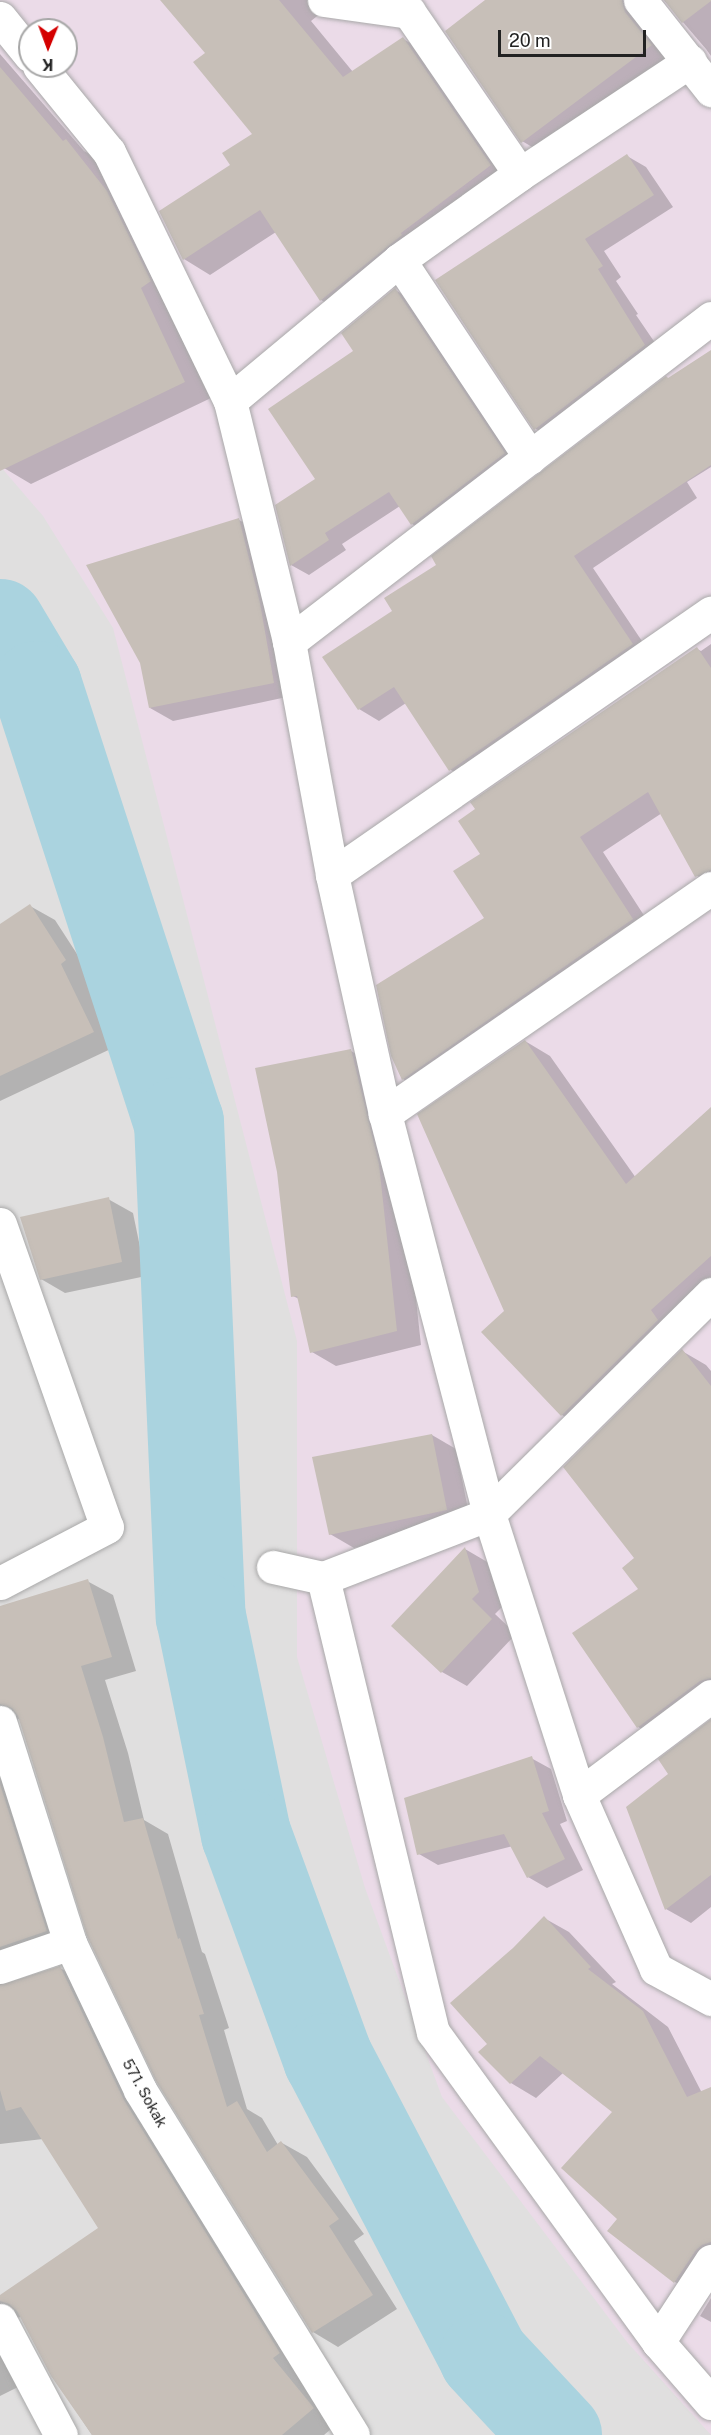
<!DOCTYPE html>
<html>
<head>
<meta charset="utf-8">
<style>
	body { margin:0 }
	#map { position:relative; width:711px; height:2435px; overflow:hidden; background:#f2efe9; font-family:"Public Sans",sans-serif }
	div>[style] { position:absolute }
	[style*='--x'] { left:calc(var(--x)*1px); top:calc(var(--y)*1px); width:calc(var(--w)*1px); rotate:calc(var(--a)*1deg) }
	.residential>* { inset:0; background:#e0dfdf }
	.industrial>* { inset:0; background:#ebdbe8 }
	.shadow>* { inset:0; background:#0003 }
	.river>* { height:90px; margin:-45px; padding:0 45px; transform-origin:45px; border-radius:45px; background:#aad3df }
	.building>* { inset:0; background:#c7bfb8 }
	.roads { filter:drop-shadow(0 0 2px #a9a9a9) drop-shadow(0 0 2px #a9a9a9) }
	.minor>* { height:33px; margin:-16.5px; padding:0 16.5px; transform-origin:16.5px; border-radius:16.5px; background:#fff }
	span { translate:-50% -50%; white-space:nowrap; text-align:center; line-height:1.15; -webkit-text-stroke:4.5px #fff; paint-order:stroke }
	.street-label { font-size:15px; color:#222 }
	.north { position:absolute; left:18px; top:18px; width:60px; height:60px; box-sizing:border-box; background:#fff; border:2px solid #a7a7a7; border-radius:50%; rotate:181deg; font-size:16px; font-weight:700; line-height:24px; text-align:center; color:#222 }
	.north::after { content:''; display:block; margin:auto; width:21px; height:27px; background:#d40000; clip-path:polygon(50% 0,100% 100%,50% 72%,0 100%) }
	.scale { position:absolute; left:498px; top:30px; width:148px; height:27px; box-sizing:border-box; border:3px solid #222; border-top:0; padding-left:8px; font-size:18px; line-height:21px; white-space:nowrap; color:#222; -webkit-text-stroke:4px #fff; paint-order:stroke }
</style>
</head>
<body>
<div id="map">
	<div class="residential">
		<i style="clip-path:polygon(evenodd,0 0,711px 0,711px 2435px,0 2435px,0 0,30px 30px,66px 30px,66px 66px,30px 66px,30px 30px)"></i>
	</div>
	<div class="industrial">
		<i style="clip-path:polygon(evenodd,0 0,711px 0,711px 2435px,627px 2342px,442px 2097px,365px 1888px,297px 1657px,297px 1341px,113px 628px,43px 516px,0 466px,0 0,30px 30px,66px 30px,66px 66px,30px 66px,30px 30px)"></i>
	</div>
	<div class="shadow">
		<i style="clip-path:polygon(163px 0,337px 0,311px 21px,353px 72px,403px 39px,430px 54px,517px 181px,348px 316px,321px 300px,276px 232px,210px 275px,184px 259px,232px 165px,254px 134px,207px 53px)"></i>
		<i style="clip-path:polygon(487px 0,656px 0,677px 61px,549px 157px,522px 141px)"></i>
		<i style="clip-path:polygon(664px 0,711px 0,711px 56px,706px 49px)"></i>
		<i style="clip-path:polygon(0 54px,84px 151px,93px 156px,211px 398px,31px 484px,4px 468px,0 462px)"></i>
		<i style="clip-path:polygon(627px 156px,646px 167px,673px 207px,604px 251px,621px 277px,616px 281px,638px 314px,636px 315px,664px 356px,555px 440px,536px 429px,437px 280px)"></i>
		<i style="clip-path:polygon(395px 290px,413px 300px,522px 464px,430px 534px,412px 524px,400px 506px,342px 544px,346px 550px,309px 575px,291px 565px,355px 352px)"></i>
		<i style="clip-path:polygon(711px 352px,711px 467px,687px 482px,697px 498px,593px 568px,652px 656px,470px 781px,451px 770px,406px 703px,379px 721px,359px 709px,394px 612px,438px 565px,669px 379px)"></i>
		<i style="clip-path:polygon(239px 520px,262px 533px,296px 695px,173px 721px,150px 708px)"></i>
		<i style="clip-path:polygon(711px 644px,711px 884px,696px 875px,662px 813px,603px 852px,656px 934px,427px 1093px,403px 1079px,486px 918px,482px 854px,697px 649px,701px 651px)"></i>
		<i style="clip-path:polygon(30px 906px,55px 920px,90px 974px,85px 978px,117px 1046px,0 1101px,0 925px)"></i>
		<i style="clip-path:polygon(525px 1041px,550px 1056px,636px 1178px,711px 1109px,711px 1292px,586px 1429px,562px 1415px,483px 1332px,506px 1311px)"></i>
		<i style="clip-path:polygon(351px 1051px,376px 1065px,403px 1179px,421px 1345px,336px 1366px,312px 1352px,299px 1299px,293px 1296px)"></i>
		<i style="clip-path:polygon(108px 1199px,133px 1213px,146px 1276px,65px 1293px,41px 1279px)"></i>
		<i style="clip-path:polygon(682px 1351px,706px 1365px,711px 1371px,711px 1707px,663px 1741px,638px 1727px,641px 1589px,636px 1559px)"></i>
		<i style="clip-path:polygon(432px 1435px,456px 1449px,471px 1524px,354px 1548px,330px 1534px)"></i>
		<i style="clip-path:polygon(465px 1549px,489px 1563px,503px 1606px,495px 1614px,516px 1634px,467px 1686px,442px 1672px,393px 1626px)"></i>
		<i style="clip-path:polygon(87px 1581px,113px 1595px,136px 1671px,105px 1680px,128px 1753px,144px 1820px,168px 1834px,202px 1952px,205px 1954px,229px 2028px,224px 2030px,247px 2109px,262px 2118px,278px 2145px,282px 2143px,307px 2157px,364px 2234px,354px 2241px,397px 2309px,338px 2347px,313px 2332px,20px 1718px,12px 1723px,71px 1945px,7px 1978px,7px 1986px,60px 1968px,85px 1982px,338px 2423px,324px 2435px,92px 2435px,52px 2375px,21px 2317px,16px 2318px,28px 2382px,0 2396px,0 2297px,100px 2229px,43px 2139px,0 2144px,0 1608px)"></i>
		<i style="clip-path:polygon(711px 1721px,711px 1907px,691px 1923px,666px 1909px,628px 1807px,670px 1774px)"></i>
		<i style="clip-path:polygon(531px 1758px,551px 1769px,567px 1821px,560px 1824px,583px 1870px,547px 1888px,528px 1877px,513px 1846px,438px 1865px,419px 1854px)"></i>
		<i style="clip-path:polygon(544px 1918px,569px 1932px,616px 1982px,612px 1984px,668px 2027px,702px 2093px,711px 2088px,711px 2281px,700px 2296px,675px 2282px,609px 2231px,619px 2219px,614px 2112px,563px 2073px,536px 2098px,511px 2083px,480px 2052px,489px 2044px,514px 1949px)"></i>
		<i style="clip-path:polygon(711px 2298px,711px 2322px,700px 2316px)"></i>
	</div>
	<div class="river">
		<i style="--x:0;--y:624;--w:72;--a:59.2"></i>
		<i style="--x:37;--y:686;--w:459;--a:72"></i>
		<i style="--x:179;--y:1122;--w:495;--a:87.5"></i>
		<i style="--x:201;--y:1617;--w:222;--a:78.3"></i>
		<i style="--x:246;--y:1834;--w:239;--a:69.9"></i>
		<i style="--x:328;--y:2058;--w:337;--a:62.4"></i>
		<i style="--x:484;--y:2357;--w:107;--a:46.9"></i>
	</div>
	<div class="building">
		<i style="clip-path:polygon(160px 0,279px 0,343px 77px,403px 37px,491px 165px,401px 233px,402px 235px,320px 301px,260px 210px,183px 260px,159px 211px,230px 165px,222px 153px,252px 134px,193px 62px,205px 53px)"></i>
		<i style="clip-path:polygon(485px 0,622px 0,625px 12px,652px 45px,521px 143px,445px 31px)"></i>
		<i style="clip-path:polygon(664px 0,711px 0,711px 1px,682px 23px)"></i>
		<i style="clip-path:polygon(0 67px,63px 141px,66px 139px,107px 191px,151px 281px,141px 288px,185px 382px,0 471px)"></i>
		<i style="clip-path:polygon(627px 154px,654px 195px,585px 239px,603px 266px,598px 269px,645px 345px,534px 430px,435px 280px)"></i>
		<i style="clip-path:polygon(395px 288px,505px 453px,411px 525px,389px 492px,325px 533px,329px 540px,290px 566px,275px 505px,315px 479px,268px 409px,353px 351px,341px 333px)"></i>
		<i style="clip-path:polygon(711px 350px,711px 465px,574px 556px,633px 644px,449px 771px,394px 687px,358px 710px,322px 657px,392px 611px,384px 598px,436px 565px,431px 556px,666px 376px,668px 378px)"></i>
		<i style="clip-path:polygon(239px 518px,260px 603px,274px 683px,149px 708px,140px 663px,86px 565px)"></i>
		<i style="clip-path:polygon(697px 647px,711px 668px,711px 870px,695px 877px,648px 792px,580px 837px,633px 919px,402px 1080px,391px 1056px,376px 985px,484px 918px,453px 871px,480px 854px,458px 821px,475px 809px,470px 802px)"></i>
		<i style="clip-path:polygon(30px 904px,66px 960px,61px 964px,94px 1032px,0 1076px,0 924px)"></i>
		<i style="clip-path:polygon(525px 1040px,626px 1184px,711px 1107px,711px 1256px,651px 1310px,658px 1320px,561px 1416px,481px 1332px,504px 1311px,417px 1114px)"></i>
		<i style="clip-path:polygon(351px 1049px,379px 1164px,397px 1331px,310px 1353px,297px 1296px,291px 1297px,277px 1172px,255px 1068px)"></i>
		<i style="clip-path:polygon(109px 1197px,122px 1262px,40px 1280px,20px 1217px)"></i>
		<i style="clip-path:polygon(682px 1349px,711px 1386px,711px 1678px,700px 1681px,637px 1728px,572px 1633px,638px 1589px,622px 1568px,634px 1558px,563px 1467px)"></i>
		<i style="clip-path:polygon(432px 1434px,447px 1510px,329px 1535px,312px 1457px)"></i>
		<i style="clip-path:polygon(465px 1547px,479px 1592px,472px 1599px,492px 1619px,441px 1673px,391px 1626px)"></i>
		<i style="clip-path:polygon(88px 1579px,112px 1657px,81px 1666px,103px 1737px,124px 1822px,143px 1818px,178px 1939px,180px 1938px,204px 2014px,199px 2015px,227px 2107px,237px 2101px,267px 2152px,281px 2141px,339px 2219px,329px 2226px,373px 2295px,312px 2333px,156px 2081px,87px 1936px,18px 1716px,12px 1708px,0 1704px,0 1606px)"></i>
		<i style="clip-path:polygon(711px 1719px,711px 1875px,665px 1910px,626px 1807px,668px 1774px,658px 1759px)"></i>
		<i style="clip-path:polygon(532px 1756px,549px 1811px,542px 1813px,565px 1859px,527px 1878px,504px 1834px,417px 1855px,404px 1798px)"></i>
		<i style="clip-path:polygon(0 1784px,47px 1931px,0 1947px)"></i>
		<i style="clip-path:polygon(544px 1916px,591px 1967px,588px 1969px,643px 2011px,687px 2097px,711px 2087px,711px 2242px,702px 2245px,696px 2250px,674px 2283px,607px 2231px,617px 2219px,561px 2168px,612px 2112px,540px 2056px,510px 2084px,478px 2052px,487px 2044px,450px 2003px,513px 1948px)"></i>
		<i style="clip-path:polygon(60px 1966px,124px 2100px,280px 2353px,273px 2358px,314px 2408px,282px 2435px,92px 2435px,51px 2376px,17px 2311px,9px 2304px,0 2301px,0 2295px,98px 2228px,21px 2107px,6px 2111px,0 2090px,0 1985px)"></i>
	</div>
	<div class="roads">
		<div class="minor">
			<i style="--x:324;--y:0;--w:86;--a:8"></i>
			<i style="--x:409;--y:12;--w:196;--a:55.6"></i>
			<i style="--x:640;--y:0;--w:115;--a:51.7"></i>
			<i style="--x:0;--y:18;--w:48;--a:51"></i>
			<i style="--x:39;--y:66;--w:111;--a:50.9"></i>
			<i style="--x:109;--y:152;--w:277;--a:64.1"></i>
			<i style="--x:230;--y:401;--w:248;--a:76.2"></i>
			<i style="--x:289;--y:642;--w:237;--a:79.5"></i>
			<i style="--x:332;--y:875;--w:245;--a:77.5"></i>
			<i style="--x:399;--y:260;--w:237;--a:56.4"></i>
			<i style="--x:230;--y:401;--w:220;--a:-39.8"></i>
			<i style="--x:399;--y:260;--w:148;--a:-35.4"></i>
			<i style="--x:520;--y:174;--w:204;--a:-33.6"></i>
			<i style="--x:289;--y:642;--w:532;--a:-37.52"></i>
			<i style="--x:332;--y:875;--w:461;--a:-34.7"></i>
			<i style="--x:711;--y:888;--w:397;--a:145.3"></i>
			<i style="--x:385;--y:1114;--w:413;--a:75.4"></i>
			<i style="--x:489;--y:1514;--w:295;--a:72.2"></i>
			<i style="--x:579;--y:1795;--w:190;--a:66.1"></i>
			<i style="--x:656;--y:1969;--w:63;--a:28.6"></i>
			<i style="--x:0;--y:1224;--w:321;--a:70.6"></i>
			<i style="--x:107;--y:1527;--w:121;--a:152.4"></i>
			<i style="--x:711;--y:1294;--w:313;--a:135.3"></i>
			<i style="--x:489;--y:1514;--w:178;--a:158.9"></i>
			<i style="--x:323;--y:1578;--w:467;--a:76.4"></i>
			<i style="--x:433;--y:2032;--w:383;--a:54"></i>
			<i style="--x:658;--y:2342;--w:81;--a:49"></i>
			<i style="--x:273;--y:1567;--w:51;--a:12.4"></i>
			<i style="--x:0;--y:1722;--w:232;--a:72.4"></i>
			<i style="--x:70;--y:1943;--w:163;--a:64.5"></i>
			<i style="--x:140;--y:2090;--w:405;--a:58.3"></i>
			<i style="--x:579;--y:1795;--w:165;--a:-36.9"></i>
			<i style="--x:0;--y:1967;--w:74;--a:-18.9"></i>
			<i style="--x:0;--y:2320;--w:130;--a:62.1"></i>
			<i style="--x:658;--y:2342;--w:97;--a:-56.8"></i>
		</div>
	</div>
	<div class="street-label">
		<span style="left:145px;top:2093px;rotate:61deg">571. Sokak</span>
	</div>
	<div class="north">K</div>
	<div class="scale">20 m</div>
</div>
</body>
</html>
